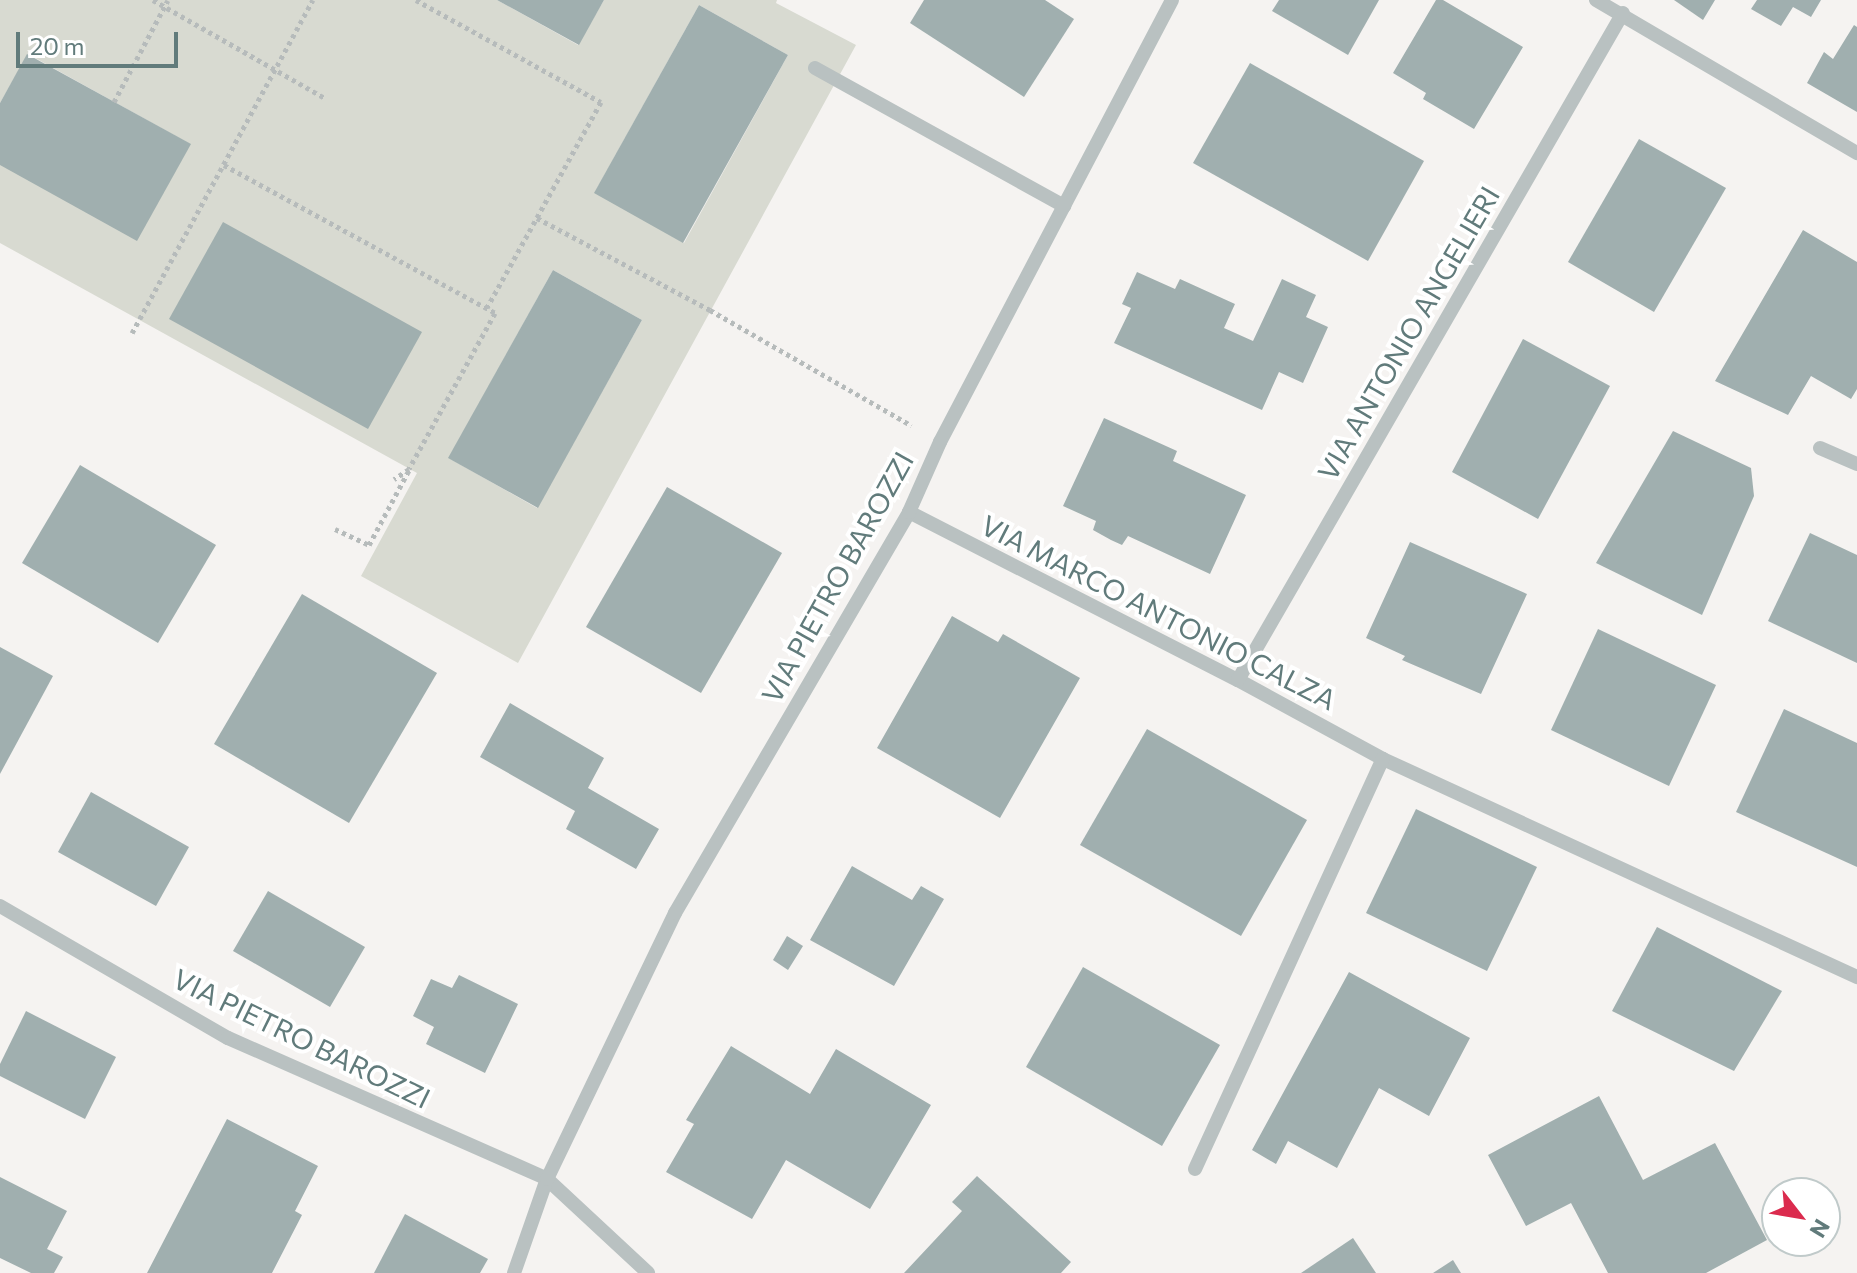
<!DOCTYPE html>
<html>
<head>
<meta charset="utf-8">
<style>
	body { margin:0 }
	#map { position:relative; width:1857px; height:1273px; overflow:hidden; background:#f5f3f1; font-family:Commissioner,sans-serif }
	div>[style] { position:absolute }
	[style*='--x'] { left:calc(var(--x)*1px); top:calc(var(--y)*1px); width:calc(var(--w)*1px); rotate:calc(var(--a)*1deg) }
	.green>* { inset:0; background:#d8dad1 }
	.building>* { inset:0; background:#a0afaf }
	.path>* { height:5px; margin-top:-2.5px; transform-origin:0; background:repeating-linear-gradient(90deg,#b6bbbb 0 4px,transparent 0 8px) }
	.minor>* { height:14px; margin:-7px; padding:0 7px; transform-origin:7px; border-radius:7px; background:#b9c1c1 }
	span { translate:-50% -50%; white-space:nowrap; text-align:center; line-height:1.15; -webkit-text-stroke:8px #fff; paint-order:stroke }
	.street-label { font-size:28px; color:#617b7b }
	.north { position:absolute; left:1761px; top:1177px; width:80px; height:80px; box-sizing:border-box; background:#fff; border:2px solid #c0caca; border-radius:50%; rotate:121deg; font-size:22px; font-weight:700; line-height:32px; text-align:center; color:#617b7b }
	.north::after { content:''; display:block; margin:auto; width:28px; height:36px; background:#db2b4e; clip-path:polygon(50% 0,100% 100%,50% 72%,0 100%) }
	.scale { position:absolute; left:16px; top:32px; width:162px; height:36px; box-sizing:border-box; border:4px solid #617b7b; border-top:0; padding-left:10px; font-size:24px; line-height:28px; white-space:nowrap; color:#617b7b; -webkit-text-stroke:6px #fff; paint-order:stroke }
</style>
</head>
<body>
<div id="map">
	<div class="green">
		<i style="clip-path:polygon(evenodd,0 0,497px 0,578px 45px,604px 0,777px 0,776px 3px,856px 45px,518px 663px,361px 576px,417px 473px,0 243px,0 165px,190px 144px,28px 54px,0 103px,0 0,699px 5px,788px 55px,684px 243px,595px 192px,699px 5px,0 0,553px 270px,642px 320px,537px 508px,449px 458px,553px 270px)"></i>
	</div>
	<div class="building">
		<i style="clip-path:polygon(497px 0,604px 0,579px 45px)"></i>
		<i style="clip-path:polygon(924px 0,1045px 0,1074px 19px,1024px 97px,910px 23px)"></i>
		<i style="clip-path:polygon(1279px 0,1379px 0,1348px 55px,1272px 11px)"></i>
		<i style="clip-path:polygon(1436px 0,1443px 0,1523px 47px,1474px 129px,1423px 99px,1426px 93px,1393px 73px)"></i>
		<i style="clip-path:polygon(1674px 0,1715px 0,1703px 20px)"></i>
		<i style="clip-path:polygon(1757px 0,1821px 0,1811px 17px,1793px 7px,1781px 26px,1751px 9px)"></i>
		<i style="clip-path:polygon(699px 5px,788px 55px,683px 243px,594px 193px)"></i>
		<i style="clip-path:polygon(1854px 25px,1857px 27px,1857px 112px,1807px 83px,1824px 52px,1833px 59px)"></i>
		<i style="clip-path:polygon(27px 54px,191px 144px,137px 241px,0 165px,0 103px)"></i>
		<i style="clip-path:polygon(1250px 63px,1424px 161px,1368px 261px,1193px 163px)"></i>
		<i style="clip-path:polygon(1639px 139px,1726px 188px,1654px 312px,1568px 262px)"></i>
		<i style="clip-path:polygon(223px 222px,422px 332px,368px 429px,169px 319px)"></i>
		<i style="clip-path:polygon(1803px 230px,1857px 262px,1857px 389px,1851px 399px,1811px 376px,1788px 415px,1715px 381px)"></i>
		<i style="clip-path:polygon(553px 270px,642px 320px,538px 508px,448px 458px)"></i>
		<i style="clip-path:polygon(1137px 272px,1175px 289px,1180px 279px,1235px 304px,1224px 328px,1253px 341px,1282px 279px,1316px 295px,1306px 317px,1328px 327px,1303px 383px,1279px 372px,1262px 410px,1114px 343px,1131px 308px,1122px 304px)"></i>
		<i style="clip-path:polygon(1523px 339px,1610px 386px,1538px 519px,1452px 472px)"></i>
		<i style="clip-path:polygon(1104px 418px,1177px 451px,1173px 461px,1246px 495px,1210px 574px,1128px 536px,1122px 545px,1111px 540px,1093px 530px,1096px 521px,1063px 506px)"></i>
		<i style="clip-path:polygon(1673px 431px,1751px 468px,1754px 496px,1702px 615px,1596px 563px)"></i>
		<i style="clip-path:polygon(80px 465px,216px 545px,158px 643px,22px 563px)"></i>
		<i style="clip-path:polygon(667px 487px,782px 553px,701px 693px,586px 627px)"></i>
		<i style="clip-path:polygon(1810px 533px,1857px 555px,1857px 663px,1768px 621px)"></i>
		<i style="clip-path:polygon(1410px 542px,1527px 594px,1481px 694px,1402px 660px,1405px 656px,1366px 638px)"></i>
		<i style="clip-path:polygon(302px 594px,437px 673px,349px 823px,214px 744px)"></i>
		<i style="clip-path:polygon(952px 616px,998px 642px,1003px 634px,1080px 678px,1000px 818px,877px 748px)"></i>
		<i style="clip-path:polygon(1598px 629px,1716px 685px,1669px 786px,1551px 730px)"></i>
		<i style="clip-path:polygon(0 647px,53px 676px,0 774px)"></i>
		<i style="clip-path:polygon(510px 703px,604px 758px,588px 788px,659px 829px,636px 869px,566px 829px,575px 811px,480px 757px)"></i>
		<i style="clip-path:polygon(1784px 709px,1857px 743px,1857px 867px,1736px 812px)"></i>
		<i style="clip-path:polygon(1147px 729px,1307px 820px,1241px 936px,1080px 845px)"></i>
		<i style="clip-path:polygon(91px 792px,189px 847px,156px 906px,58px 852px)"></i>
		<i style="clip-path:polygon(1416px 809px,1537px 867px,1487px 971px,1366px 913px)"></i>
		<i style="clip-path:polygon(852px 866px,912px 900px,921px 886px,944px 899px,894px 986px,810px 940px)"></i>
		<i style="clip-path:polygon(268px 891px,365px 947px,330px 1007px,233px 951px)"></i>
		<i style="clip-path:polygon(1657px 927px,1782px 991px,1734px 1071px,1612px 1011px)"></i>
		<i style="clip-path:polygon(787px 936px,803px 946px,788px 970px,773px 960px)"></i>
		<i style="clip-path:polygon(1083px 967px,1220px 1045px,1162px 1146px,1026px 1067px)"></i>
		<i style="clip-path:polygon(1349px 972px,1470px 1038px,1429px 1116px,1379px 1088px,1337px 1168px,1288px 1141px,1276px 1164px,1252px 1150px)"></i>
		<i style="clip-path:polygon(459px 975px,518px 1004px,485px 1073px,426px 1044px,434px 1027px,413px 1016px,431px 979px,452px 988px)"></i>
		<i style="clip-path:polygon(26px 1011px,116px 1057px,85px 1119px,0 1076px,0 1064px)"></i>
		<i style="clip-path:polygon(731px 1046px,810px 1094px,836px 1049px,931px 1105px,870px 1209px,786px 1160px,752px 1219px,666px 1172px,694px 1124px,686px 1120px)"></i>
		<i style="clip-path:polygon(1599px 1096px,1643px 1180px,1715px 1143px,1767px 1240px,1706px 1273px,1608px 1273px,1571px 1203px,1526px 1226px,1488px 1155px)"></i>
		<i style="clip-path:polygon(227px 1119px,318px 1166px,295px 1211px,302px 1215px,272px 1273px,147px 1273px)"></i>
		<i style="clip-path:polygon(977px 1176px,1071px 1262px,1061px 1273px,904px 1273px,962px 1211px,952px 1202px)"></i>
		<i style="clip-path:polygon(0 1177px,67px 1211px,47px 1249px,63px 1257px,54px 1273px,31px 1273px,0 1258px)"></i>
		<i style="clip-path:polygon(405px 1214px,488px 1259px,480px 1273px,374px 1273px)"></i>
		<i style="clip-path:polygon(1353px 1238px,1376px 1273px,1301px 1273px)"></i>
		<i style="clip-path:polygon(1453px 1260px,1461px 1273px,1433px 1273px)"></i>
	</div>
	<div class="path">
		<i style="--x:153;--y:0;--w:198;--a:29.7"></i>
		<i style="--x:416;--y:0;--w:211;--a:28.9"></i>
		<i style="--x:601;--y:102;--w:235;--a:119"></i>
		<i style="--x:114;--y:102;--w:115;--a:-62.1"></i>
		<i style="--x:224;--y:165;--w:309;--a:28.6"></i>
		<i style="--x:495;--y:313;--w:178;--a:118.9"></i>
		<i style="--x:409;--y:469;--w:18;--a:146"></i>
		<i style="--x:537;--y:218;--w:196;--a:28"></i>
		<i style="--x:710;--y:310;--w:232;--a:29.8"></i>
		<i style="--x:132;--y:333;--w:379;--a:-61.5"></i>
		<i style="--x:335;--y:529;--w:38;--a:25"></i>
		<i style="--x:369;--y:545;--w:85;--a:-61.9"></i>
	</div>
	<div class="minor">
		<i style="--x:1596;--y:0;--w:303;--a:30.4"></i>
		<i style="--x:815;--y:68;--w:285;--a:29"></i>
		<i style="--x:1820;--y:448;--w:40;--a:23.4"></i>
		<i style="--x:909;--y:512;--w:369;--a:27.1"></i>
		<i style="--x:1238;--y:680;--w:165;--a:28.6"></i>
		<i style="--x:1383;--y:759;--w:522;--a:24.7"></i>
		<i style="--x:1238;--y:680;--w:770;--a:-60.01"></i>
		<i style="--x:0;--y:906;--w:263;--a:30.1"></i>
		<i style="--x:228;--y:1038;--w:349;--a:23.8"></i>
		<i style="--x:547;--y:1179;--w:138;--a:42.9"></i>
		<i style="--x:1195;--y:1169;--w:451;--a:-65.4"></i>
		<i style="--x:514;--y:1273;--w:100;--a:-70.7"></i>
		<i style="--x:547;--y:1179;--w:295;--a:-64.3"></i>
		<i style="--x:675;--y:913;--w:464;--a:-59.7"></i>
		<i style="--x:909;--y:512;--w:77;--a:-66.1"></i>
		<i style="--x:940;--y:442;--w:499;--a:-62.3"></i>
	</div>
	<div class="street-label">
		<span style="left:1408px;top:333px;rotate:-60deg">VIA ANTONIO ANGELIERI</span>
		<span style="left:837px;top:577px;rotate:-61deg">VIA PIETRO BAROZZI</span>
		<span style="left:1159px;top:612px;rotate:27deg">VIA MARCO ANTONIO CALZA</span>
		<span style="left:302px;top:1038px;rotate:26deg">VIA PIETRO BAROZZI</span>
	</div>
	<div class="north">N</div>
	<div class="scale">20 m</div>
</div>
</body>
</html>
